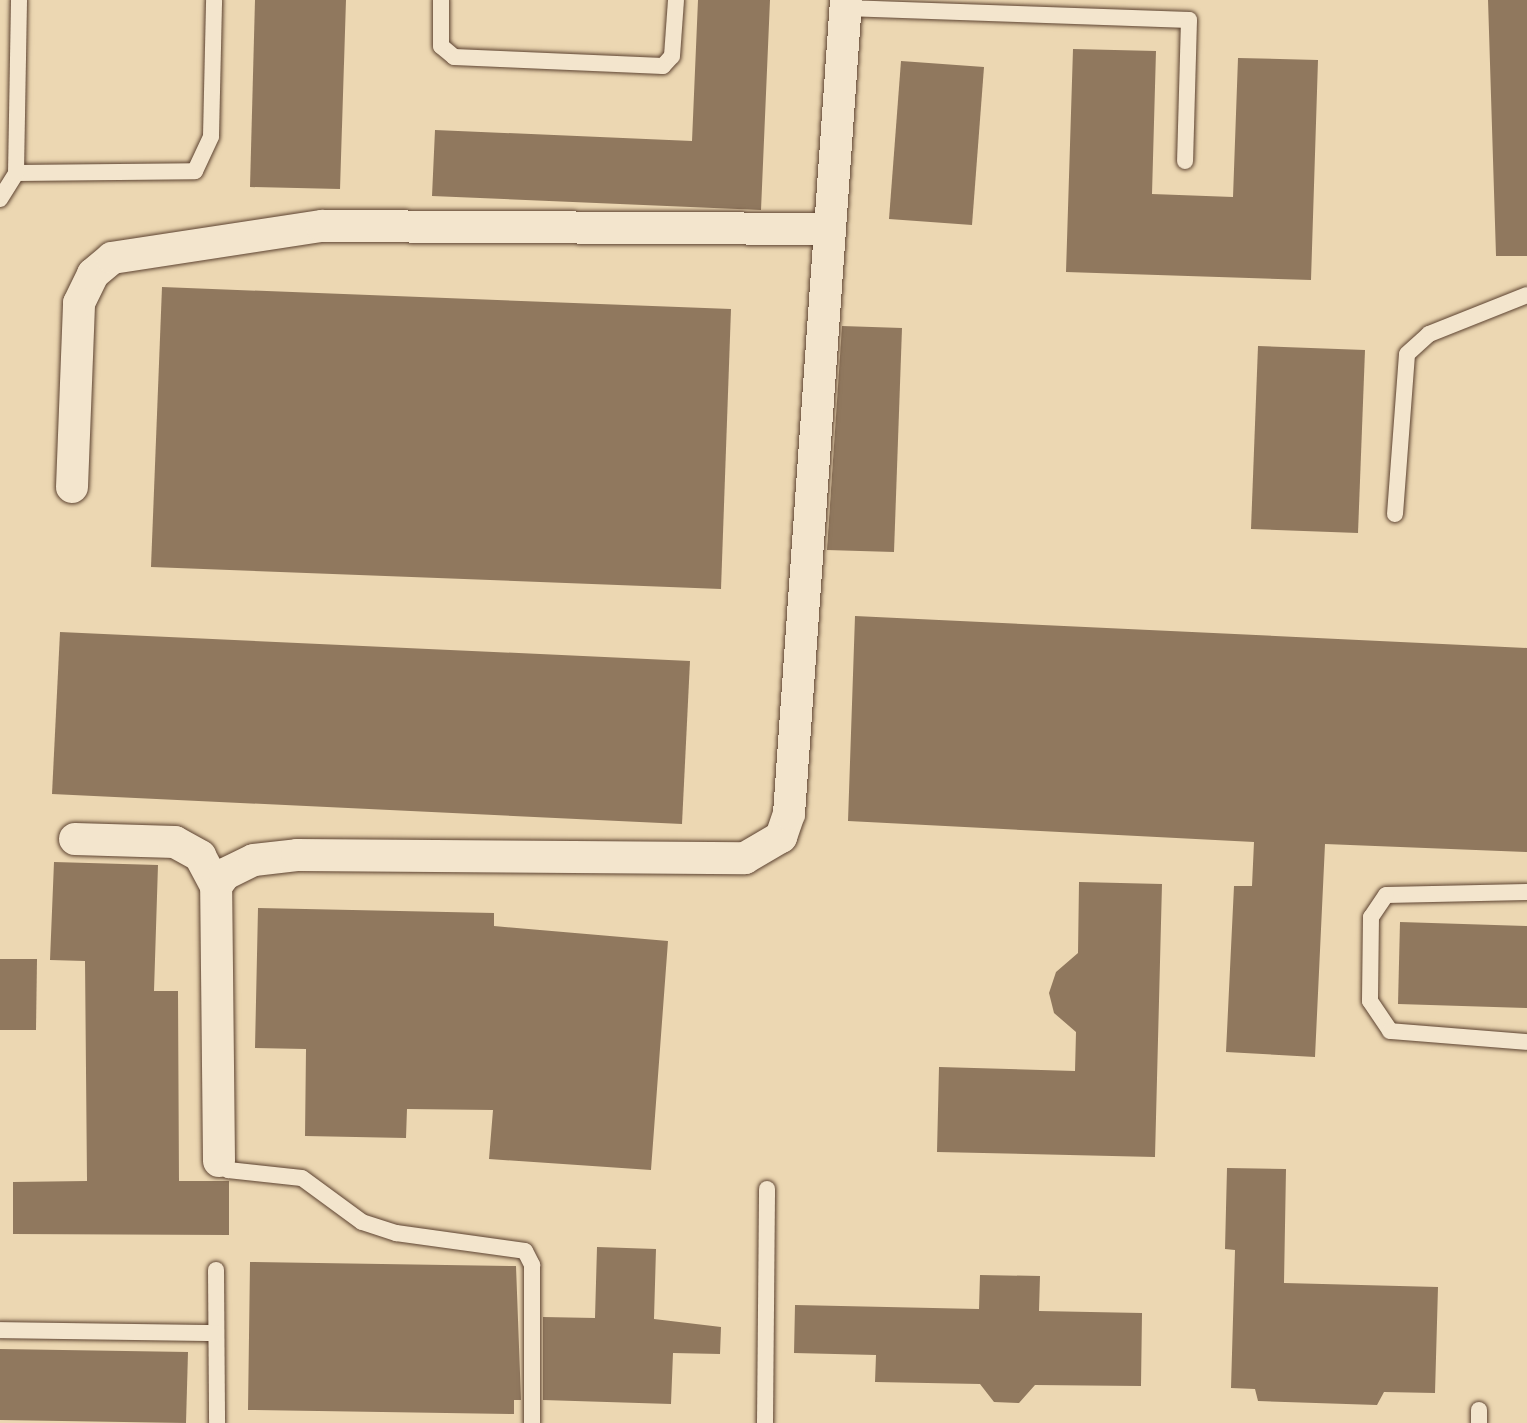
<!DOCTYPE html>
<html>
<head>
<meta charset="utf-8">
<style>
	body { margin:0 }
	#map { position:relative; width:1527px; height:1423px; overflow:hidden; background:#ecd7b2; font-family:Alegreya,serif }
	div>[style] { position:absolute }
	[style*='--x'] { left:calc(var(--x)*1px); top:calc(var(--y)*1px); width:calc(var(--w)*1px); rotate:calc(var(--a)*1deg) }
	.building>* { inset:0; background:#90785e }
	.roads { filter:drop-shadow(0 0 2px #5c4230) drop-shadow(0 0 2px #5c4230) }
	.lane>* { height:16px; margin:-8px; padding:0 8px; transform-origin:8px; border-radius:8px; background:#f3e5cd }
	.street>* { height:32px; margin:-16px; padding:0 16px; transform-origin:16px; border-radius:16px; background:#f3e5cd }
	span { translate:-50% -50%; white-space:nowrap; text-align:center; line-height:1.15; -webkit-text-stroke:6px #f3e5cd; paint-order:stroke }
</style>
</head>
<body>
<div id="map">
	<div class="building">
		<i style="clip-path:polygon(255px 0,346px 0,340px 189px,250px 187px)"></i>
		<i style="clip-path:polygon(698px 0,770px 0,761px 210px,432px 196px,435px 130px,692px 141px)"></i>
		<i style="clip-path:polygon(1488px 0,1527px 0,1527px 256px,1496px 256px)"></i>
		<i style="clip-path:polygon(1073px 49px,1156px 51px,1152px 194px,1233px 197px,1238px 58px,1318px 60px,1311px 280px,1066px 272px)"></i>
		<i style="clip-path:polygon(901px 61px,984px 67px,972px 225px,889px 219px)"></i>
		<i style="clip-path:polygon(162px 287px,731px 309px,721px 589px,151px 567px)"></i>
		<i style="clip-path:polygon(842px 326px,902px 328px,894px 552px,827px 550px)"></i>
		<i style="clip-path:polygon(1258px 346px,1365px 350px,1358px 533px,1251px 529px)"></i>
		<i style="clip-path:polygon(855px 616px,1527px 648px,1527px 852px,1325px 844px,1315px 1057px,1226px 1052px,1234px 886px,1252px 886px,1254px 842px,848px 821px)"></i>
		<i style="clip-path:polygon(60px 632px,690px 661px,682px 824px,52px 794px)"></i>
		<i style="clip-path:polygon(54px 862px,158px 865px,154px 991px,178px 991px,179px 1181px,229px 1181px,229px 1235px,13px 1234px,13px 1182px,87px 1181px,85px 961px,50px 960px)"></i>
		<i style="clip-path:polygon(1079px 882px,1162px 884px,1155px 1157px,937px 1152px,939px 1067px,1075px 1071px,1076px 1032px,1054px 1013px,1049px 993px,1056px 972px,1078px 953px)"></i>
		<i style="clip-path:polygon(258px 908px,494px 913px,494px 926px,668px 941px,651px 1170px,489px 1159px,493px 1110px,407px 1109px,406px 1138px,305px 1136px,306px 1049px,255px 1048px)"></i>
		<i style="clip-path:polygon(1400px 922px,1527px 926px,1527px 1008px,1398px 1004px)"></i>
		<i style="clip-path:polygon(0 959px,37px 959px,36px 1030px,0 1030px)"></i>
		<i style="clip-path:polygon(1227px 1168px,1286px 1169px,1284px 1283px,1438px 1287px,1435px 1393px,1384px 1392px,1377px 1405px,1258px 1401px,1255px 1389px,1231px 1388px,1235px 1250px,1225px 1249px)"></i>
		<i style="clip-path:polygon(597px 1247px,656px 1249px,654px 1319px,721px 1327px,720px 1354px,673px 1353px,671px 1404px,543px 1400px,543px 1317px,595px 1318px)"></i>
		<i style="clip-path:polygon(250px 1262px,516px 1266px,521px 1400px,514px 1400px,514px 1414px,248px 1410px)"></i>
		<i style="clip-path:polygon(980px 1275px,1040px 1276px,1039px 1311px,1142px 1313px,1141px 1386px,1035px 1385px,1019px 1403px,994px 1402px,980px 1384px,875px 1382px,876px 1355px,794px 1353px,795px 1305px,979px 1309px)"></i>
		<i style="clip-path:polygon(0 1349px,188px 1352px,186px 1423px,0 1420px)"></i>
	</div>
	<div class="roads">
		<div class="lane">
			<i style="--x:441;--y:0;--w:46;--a:90"></i>
			<i style="--x:441;--y:46;--w:17;--a:40"></i>
			<i style="--x:454;--y:57;--w:209;--a:2.5"></i>
			<i style="--x:663;--y:66;--w:13;--a:-48"></i>
			<i style="--x:672;--y:56;--w:56;--a:-85.9"></i>
			<i style="--x:846;--y:8;--w:343;--a:2"></i>
			<i style="--x:1189;--y:20;--w:141;--a:91.6"></i>
			<i style="--x:16;--y:173;--w:179;--a:-0.6"></i>
			<i style="--x:195;--y:171;--w:38;--a:-65"></i>
			<i style="--x:211;--y:136;--w:136;--a:-88.7"></i>
			<i style="--x:0;--y:199;--w:31;--a:-58"></i>
			<i style="--x:16;--y:173;--w:173;--a:-89"></i>
			<i style="--x:1395;--y:514;--w:160;--a:-85.7"></i>
			<i style="--x:1407;--y:354;--w:30;--a:-42"></i>
			<i style="--x:1429;--y:334;--w:105;--a:-21.7"></i>
			<i style="--x:1527;--y:892;--w:141;--a:178.8"></i>
			<i style="--x:1386;--y:895;--w:27;--a:124"></i>
			<i style="--x:1371;--y:917;--w:84;--a:90.7"></i>
			<i style="--x:1370;--y:1001;--w:36;--a:56"></i>
			<i style="--x:1390;--y:1031;--w:137;--a:4.6"></i>
			<i style="--x:219;--y:1161;--w:13;--a:45"></i>
			<i style="--x:228;--y:1170;--w:74;--a:6.2"></i>
			<i style="--x:302;--y:1178;--w:74;--a:36.3"></i>
			<i style="--x:362;--y:1222;--w:36;--a:18"></i>
			<i style="--x:396;--y:1233;--w:130;--a:7.9"></i>
			<i style="--x:525;--y:1251;--w:16;--a:63"></i>
			<i style="--x:532;--y:1265;--w:158;--a:90"></i>
			<i style="--x:216;--y:1270;--w:153;--a:89.6"></i>
			<i style="--x:0;--y:1330;--w:216;--a:0.8"></i>
			<i style="--x:765;--y:1423;--w:234;--a:-89.5"></i>
			<i style="--x:1479;--y:1423;--w:13;--a:-90"></i>
		</div>
		<div class="street">
			<i style="--x:72;--y:487;--w:184;--a:-87.8"></i>
			<i style="--x:79;--y:303;--w:32;--a:-64"></i>
			<i style="--x:93;--y:274;--w:25;--a:-40"></i>
			<i style="--x:112;--y:258;--w:212;--a:-8.7"></i>
			<i style="--x:322;--y:226;--w:507;--a:0.34"></i>
			<i style="--x:75;--y:839;--w:100;--a:1.7"></i>
			<i style="--x:175;--y:842;--w:29;--a:29"></i>
			<i style="--x:200;--y:856;--w:34;--a:62"></i>
			<i style="--x:219;--y:1161;--w:275;--a:-90.6"></i>
			<i style="--x:216;--y:886;--w:15;--a:-53"></i>
			<i style="--x:225;--y:874;--w:32;--a:-26"></i>
			<i style="--x:254;--y:860;--w:43;--a:-6.6"></i>
			<i style="--x:297;--y:855;--w:448;--a:0.4"></i>
			<i style="--x:745;--y:858;--w:42;--a:-30.3"></i>
			<i style="--x:781;--y:837;--w:24;--a:-71"></i>
			<i style="--x:789;--y:814;--w:816;--a:-85.99"></i>
		</div>
	</div>
</div>
</body>
</html>
